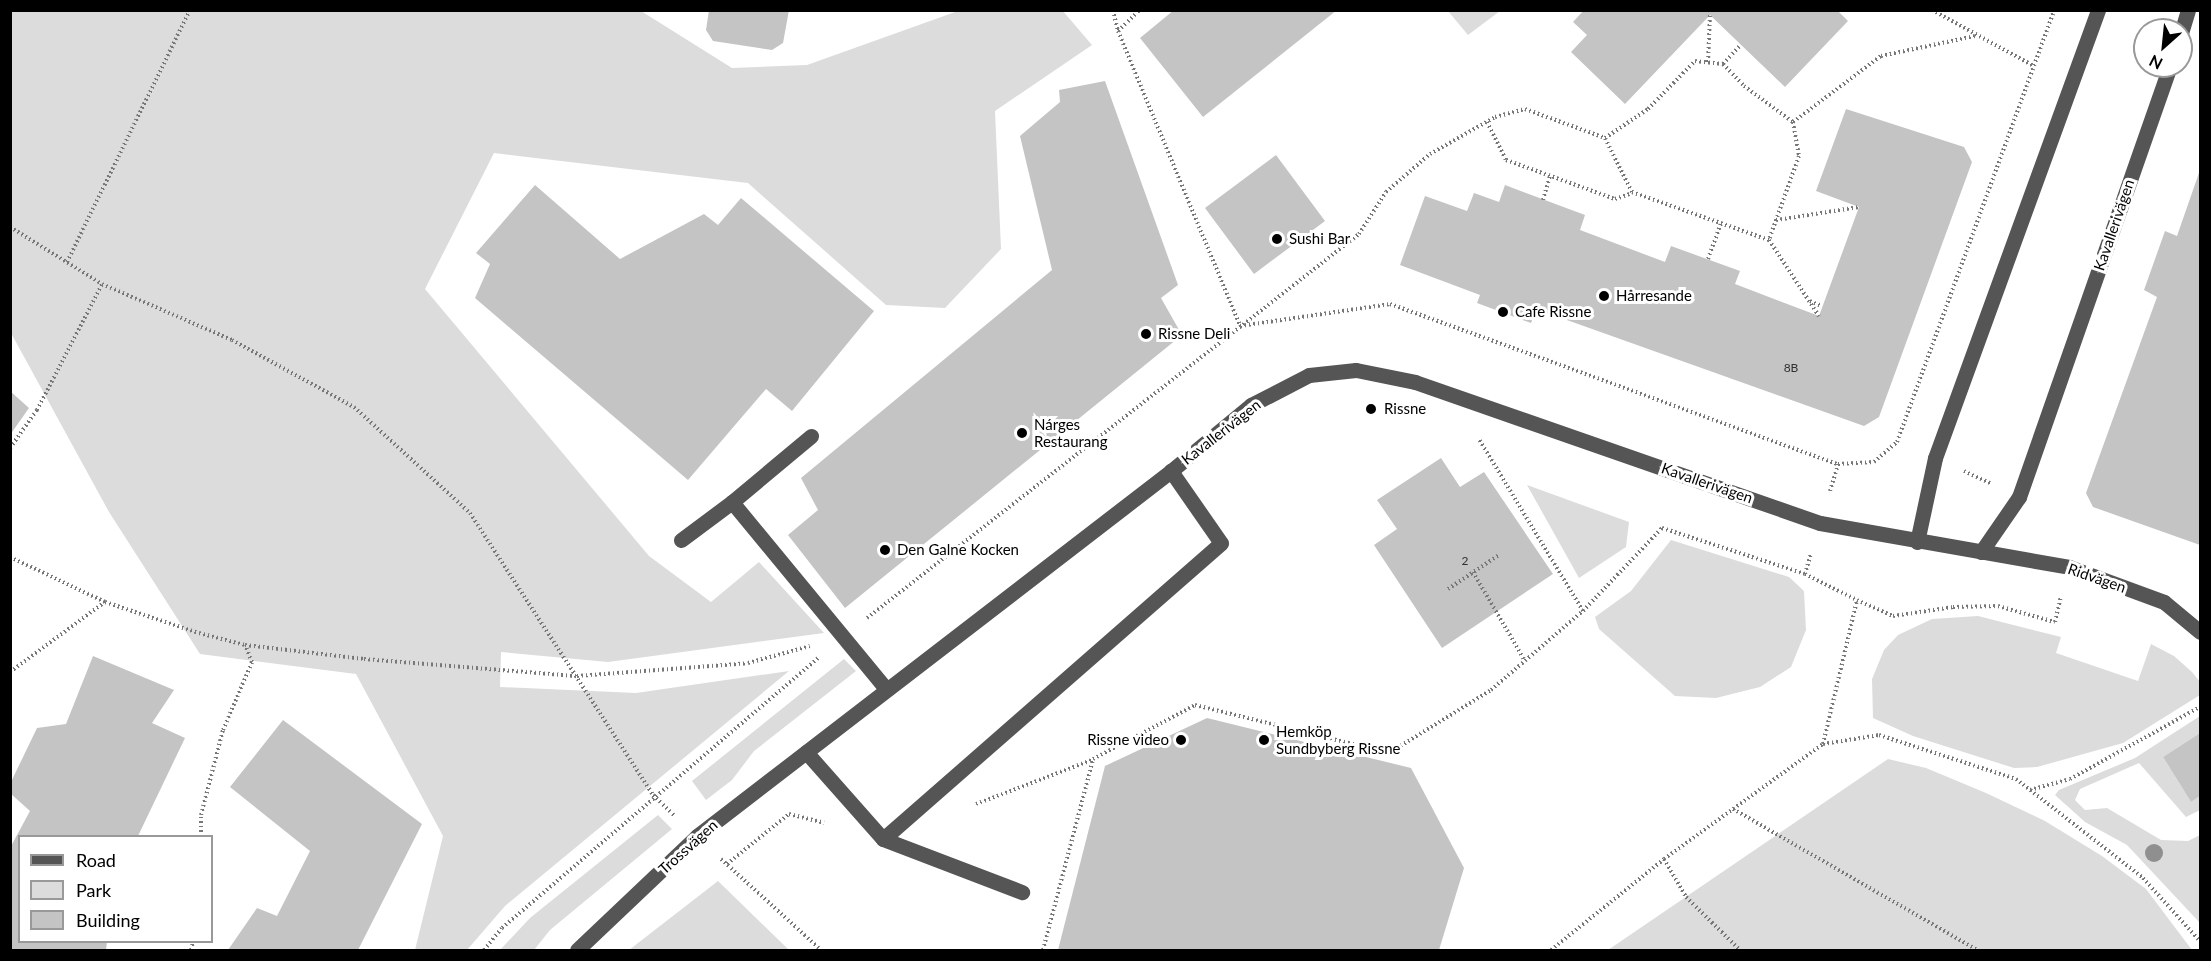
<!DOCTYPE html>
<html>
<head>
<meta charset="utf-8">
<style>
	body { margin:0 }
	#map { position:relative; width:2211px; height:961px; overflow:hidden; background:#fff; font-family:Lato,sans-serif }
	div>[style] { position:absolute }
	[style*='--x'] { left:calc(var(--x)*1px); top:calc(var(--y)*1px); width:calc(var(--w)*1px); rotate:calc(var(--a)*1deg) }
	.green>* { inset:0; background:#dcdcdc }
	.building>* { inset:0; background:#c4c4c4 }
	.path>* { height:4px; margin-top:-2px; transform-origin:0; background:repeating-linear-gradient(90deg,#777 0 1.5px,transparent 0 4.5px) }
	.minor>* { height:15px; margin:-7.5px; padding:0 7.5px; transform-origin:7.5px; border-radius:7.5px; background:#555 }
	.trees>* { width:18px; height:18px; margin:-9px; border-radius:50%; background:#8f8f8f }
	.dots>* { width:16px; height:16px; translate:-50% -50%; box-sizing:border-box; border:3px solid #fff; border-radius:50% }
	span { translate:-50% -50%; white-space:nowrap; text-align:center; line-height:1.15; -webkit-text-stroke:6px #fff; paint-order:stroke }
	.number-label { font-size:12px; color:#313131 }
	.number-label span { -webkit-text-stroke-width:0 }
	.street-label { font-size:15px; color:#000 }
	.poi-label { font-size:15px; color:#000 }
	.left { translate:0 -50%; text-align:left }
	.right { translate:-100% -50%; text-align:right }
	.frame { position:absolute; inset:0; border:12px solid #000; pointer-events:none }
	.legend { position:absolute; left:18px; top:835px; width:195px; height:108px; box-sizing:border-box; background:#fff; border:2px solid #999; margin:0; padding:8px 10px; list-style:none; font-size:18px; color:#000 }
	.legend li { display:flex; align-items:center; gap:12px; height:30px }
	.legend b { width:30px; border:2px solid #999 }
	.north { position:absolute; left:2133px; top:18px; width:60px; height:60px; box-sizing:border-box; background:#fff; border:2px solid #999; border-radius:50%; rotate:207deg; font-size:16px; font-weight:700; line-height:24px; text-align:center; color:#000 }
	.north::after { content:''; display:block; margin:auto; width:21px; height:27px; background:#000; clip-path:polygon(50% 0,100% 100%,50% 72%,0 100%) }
</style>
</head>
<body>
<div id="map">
	<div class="green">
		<i style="clip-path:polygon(1062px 10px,1092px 45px,995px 111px,1001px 249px,945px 308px,886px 305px,748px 183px,494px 153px,425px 289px,649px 556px,711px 602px,759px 562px,824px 633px,608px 662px,501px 652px,500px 687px,636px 693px,789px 671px,505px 906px,467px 950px,415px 950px,443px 836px,356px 674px,200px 654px,109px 512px,11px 333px,11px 11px,641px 11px,732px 68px,807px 65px,958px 11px)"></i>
		<i style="clip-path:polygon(1448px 11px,1500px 11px,1468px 35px)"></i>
		<i style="clip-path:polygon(1527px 485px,1629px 522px,1626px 547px,1579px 578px)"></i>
		<i style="clip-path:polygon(1671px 540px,1789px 577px,1804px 591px,1806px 630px,1791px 667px,1760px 687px,1716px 698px,1675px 696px,1599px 629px,1595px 617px,1631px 591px)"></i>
		<i style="clip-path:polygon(1978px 616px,2061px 637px,2056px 653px,2138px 681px,2151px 644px,2174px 656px,2192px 672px,2200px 682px,2200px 695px,2123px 743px,2037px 767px,2014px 768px,1913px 736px,1873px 718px,1872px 679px,1884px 650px,1898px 635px,1932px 619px)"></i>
		<i style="clip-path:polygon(844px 659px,856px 671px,754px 751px,732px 780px,706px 800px,692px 781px)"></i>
		<i style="clip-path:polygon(2200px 716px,2200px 733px,2163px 757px,2191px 802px,2200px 796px,2200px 810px,2186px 817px,2139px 763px,2080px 789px,2075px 800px,2085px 810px,2107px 808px,2161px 840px,2188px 841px,2200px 835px,2200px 923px,2127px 845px,2085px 822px,2055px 795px,2059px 790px,2135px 758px)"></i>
		<i style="clip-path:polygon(1888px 759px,1926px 768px,1986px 793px,2045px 821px,2102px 856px,2146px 889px,2192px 950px,1608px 950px)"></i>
		<i style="clip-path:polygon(658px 815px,672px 829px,550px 930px,534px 950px,500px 950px,530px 918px)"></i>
		<i style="clip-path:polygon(718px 881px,789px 950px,629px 950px)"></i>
	</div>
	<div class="building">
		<i style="clip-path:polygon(709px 10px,789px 10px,783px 43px,772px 50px,713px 41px,706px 30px)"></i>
		<i style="clip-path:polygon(1174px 10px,1337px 10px,1203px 117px,1140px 38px)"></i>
		<i style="clip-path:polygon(1584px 10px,1837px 10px,1848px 21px,1785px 87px,1710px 15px,1625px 104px,1571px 52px,1587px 35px,1573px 22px)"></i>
		<i style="clip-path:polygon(1105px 81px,1178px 285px,1161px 298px,1182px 335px,845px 608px,788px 535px,818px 510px,801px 478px,1052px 270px,1020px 136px,1060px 102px,1059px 90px)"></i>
		<i style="clip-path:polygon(1846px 109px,1964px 147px,1972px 162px,1879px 417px,1864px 426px,1536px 309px,1531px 323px,1477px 303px,1480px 295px,1400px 265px,1425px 196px,1467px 211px,1474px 193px,1499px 202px,1505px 185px,1585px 215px,1580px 230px,1665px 262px,1671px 246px,1740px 271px,1735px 284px,1819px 316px,1859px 207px,1816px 191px)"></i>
		<i style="clip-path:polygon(1276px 155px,1325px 221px,1254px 274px,1205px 208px)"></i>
		<i style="clip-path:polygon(2200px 170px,2200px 545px,2093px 507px,2086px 493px,2157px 297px,2144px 290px,2165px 231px,2177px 236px)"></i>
		<i style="clip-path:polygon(535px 185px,620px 259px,704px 214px,718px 225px,741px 198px,874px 311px,792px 411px,766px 389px,688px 480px,475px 298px,490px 264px,476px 253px)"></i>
		<i style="clip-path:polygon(10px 391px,29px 408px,10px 435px)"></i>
		<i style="clip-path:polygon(1441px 458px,1460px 487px,1484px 472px,1553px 574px,1442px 648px,1374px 545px,1397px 529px,1377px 500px)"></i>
		<i style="clip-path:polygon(93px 656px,174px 690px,152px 723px,185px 738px,138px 836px,20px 836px,20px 942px,107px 942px,106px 950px,10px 950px,10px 848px,30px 811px,10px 793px,10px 784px,37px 728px,66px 724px)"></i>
		<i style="clip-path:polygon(1207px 718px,1411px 768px,1464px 868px,1439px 950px,1058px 950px,1105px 766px)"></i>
		<i style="clip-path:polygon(283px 720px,422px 824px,358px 950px,228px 950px,257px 908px,277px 916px,310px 851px,230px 787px)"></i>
		<i style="clip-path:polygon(2200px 733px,2200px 796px,2191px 802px,2163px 757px)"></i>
	</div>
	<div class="path">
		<i style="--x:1113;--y:10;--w:22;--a:77"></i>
		<i style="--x:1118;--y:31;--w:319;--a:67.5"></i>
		<i style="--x:1240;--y:326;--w:152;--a:-8.3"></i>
		<i style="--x:1390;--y:304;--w:476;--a:19.7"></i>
		<i style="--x:1932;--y:10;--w:116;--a:28.8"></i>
		<i style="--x:1118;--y:31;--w:30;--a:-44"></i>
		<i style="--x:1708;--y:62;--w:47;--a:-87.6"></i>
		<i style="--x:1723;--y:64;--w:26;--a:-47"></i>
		<i style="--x:1487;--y:122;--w:42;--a:63.4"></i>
		<i style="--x:1506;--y:160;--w:116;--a:19.7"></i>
		<i style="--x:1615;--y:199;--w:18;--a:-19"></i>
		<i style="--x:1793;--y:122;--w:110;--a:-36.9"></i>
		<i style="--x:1881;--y:56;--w:96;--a:-12"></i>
		<i style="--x:1543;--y:200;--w:25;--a:-74"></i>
		<i style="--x:1776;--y:220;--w:84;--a:-8.9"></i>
		<i style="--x:10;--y:227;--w:108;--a:31.8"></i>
		<i style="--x:102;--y:284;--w:142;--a:23.3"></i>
		<i style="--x:232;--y:340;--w:139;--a:28.8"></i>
		<i style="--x:354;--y:407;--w:157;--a:42.4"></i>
		<i style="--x:470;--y:513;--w:336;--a:57"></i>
		<i style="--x:653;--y:795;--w:29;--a:44"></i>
		<i style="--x:1769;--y:240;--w:91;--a:56.7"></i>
		<i style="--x:1708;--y:259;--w:37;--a:-70"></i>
		<i style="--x:67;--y:262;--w:280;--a:-64"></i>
		<i style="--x:1810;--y:301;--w:13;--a:23"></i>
		<i style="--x:10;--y:448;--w:47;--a:-54.6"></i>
		<i style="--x:37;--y:410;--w:142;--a:-62.7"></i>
		<i style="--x:1964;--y:471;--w:29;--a:25"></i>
		<i style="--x:1830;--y:491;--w:28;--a:-73"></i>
		<i style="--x:1838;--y:464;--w:36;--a:-3"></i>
		<i style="--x:1874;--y:462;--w:30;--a:-41"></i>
		<i style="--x:1897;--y:442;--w:460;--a:-70"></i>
		<i style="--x:10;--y:557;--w:105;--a:25.3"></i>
		<i style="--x:105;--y:602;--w:99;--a:18.3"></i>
		<i style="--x:199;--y:633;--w:48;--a:14.6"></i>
		<i style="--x:245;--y:645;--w:120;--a:6.7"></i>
		<i style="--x:364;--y:659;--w:214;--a:4.6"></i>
		<i style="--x:577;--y:676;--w:171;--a:-4.3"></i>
		<i style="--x:748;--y:663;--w:64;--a:-15.3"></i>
		<i style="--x:1473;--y:572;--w:103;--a:59.7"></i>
		<i style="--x:1805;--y:574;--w:22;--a:-74"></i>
		<i style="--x:1448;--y:589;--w:61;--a:-33.7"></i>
		<i style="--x:1583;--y:611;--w:115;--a:-46.4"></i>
		<i style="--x:1662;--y:528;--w:150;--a:17.8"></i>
		<i style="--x:1805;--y:574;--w:58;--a:26.6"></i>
		<i style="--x:867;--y:618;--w:624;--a:-37.97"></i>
		<i style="--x:1359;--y:234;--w:50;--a:-57.3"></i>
		<i style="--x:1386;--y:192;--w:58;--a:-40.8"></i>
		<i style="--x:1430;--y:154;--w:75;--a:-29.6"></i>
		<i style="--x:1495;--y:117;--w:31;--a:-15"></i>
		<i style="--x:1525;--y:109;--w:85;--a:19.9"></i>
		<i style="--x:1605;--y:138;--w:52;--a:-34"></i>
		<i style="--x:1648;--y:109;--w:67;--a:-45.6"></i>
		<i style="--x:1695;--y:61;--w:28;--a:6"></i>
		<i style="--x:1723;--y:64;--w:30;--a:46"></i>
		<i style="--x:1744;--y:86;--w:61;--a:36.3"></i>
		<i style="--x:1793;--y:122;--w:35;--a:80"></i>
		<i style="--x:1799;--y:156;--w:89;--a:109.7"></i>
		<i style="--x:1769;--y:240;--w:145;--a:-160.7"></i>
		<i style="--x:1632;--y:192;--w:60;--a:-116.6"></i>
		<i style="--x:10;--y:672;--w:118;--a:-36.4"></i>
		<i style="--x:1823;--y:744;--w:148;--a:-76.7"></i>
		<i style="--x:1857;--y:600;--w:39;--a:24"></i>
		<i style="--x:1893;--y:616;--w:61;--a:-8.5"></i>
		<i style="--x:1953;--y:607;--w:45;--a:-1.3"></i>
		<i style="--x:1998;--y:606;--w:59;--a:15.7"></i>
		<i style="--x:2055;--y:622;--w:26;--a:-77"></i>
		<i style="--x:2030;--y:790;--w:41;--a:-15.4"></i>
		<i style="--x:2070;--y:779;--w:149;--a:-29"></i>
		<i style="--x:976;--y:804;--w:124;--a:-20.8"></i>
		<i style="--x:1733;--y:809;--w:282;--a:30"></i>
		<i style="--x:201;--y:836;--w:21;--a:-90"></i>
		<i style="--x:201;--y:815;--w:88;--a:-75.5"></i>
		<i style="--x:223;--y:730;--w:74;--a:-66.9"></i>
		<i style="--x:252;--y:662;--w:18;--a:-112"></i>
		<i style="--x:721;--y:859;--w:135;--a:42.3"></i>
		<i style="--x:1664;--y:859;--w:44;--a:59.9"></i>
		<i style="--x:1686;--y:897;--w:76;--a:44.5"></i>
		<i style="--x:727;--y:864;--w:80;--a:-38.9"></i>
		<i style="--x:789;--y:814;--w:36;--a:14"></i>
		<i style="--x:191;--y:950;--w:8;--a:-76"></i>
		<i style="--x:484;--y:950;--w:28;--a:-51"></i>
		<i style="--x:502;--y:928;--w:417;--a:-40.5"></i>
		<i style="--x:1043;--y:950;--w:197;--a:-75.3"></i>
		<i style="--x:1093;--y:759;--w:115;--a:-27.9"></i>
		<i style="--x:1195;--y:705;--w:200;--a:13.9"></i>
		<i style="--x:1389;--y:753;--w:120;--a:-31.7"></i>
		<i style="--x:1491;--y:690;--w:121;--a:-40.7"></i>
		<i style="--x:1583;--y:611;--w:201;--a:-121.2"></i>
		<i style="--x:1551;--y:950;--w:145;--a:-38.8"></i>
		<i style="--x:1664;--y:859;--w:196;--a:-35.9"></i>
		<i style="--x:1823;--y:744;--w:57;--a:-9.1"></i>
		<i style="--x:1879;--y:735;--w:144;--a:17.8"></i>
		<i style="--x:2016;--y:779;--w:161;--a:37.9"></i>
		<i style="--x:2143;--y:878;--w:85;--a:47.9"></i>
	</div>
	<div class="minor">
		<i style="--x:2181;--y:33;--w:24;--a:-73"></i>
		<i style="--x:732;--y:502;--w:103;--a:-39.9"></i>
		<i style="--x:681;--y:540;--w:64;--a:-36.7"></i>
		<i style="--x:732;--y:502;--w:242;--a:50.5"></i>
		<i style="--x:1917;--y:542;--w:86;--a:-77.9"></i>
		<i style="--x:1935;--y:458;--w:477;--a:-70"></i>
		<i style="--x:1981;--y:552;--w:67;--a:-55.4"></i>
		<i style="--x:2019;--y:497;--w:457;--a:-70.7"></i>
		<i style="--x:806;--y:752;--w:116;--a:48.5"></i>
		<i style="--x:883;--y:839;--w:149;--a:20.9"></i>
		<i style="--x:883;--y:839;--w:449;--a:-41.2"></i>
		<i style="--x:1221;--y:543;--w:88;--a:-124.8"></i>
		<i style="--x:577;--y:950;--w:166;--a:-43.5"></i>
		<i style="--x:697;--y:836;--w:598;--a:-37.6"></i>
		<i style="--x:1171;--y:471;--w:104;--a:-39.5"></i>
		<i style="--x:1251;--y:405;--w:65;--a:-27.3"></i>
		<i style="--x:1309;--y:375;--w:47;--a:-6.1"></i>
		<i style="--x:1356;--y:370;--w:60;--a:11.5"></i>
		<i style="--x:1415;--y:382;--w:429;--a:19.2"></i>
		<i style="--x:1820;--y:523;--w:253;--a:10"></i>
		<i style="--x:2069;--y:567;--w:101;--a:20.2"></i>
		<i style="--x:2164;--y:602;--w:47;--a:39.8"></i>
	</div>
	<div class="trees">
		<i style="left:2154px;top:853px"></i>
	</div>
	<div class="dots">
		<i style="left:1277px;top:239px;background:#000"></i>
		<i style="left:1604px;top:296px;background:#000"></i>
		<i style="left:1503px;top:312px;background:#000"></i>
		<i style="left:1146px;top:334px;background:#000"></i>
		<i style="left:1371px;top:409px;background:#000"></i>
		<i style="left:1022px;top:433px;background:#000"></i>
		<i style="left:885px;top:550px;background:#000"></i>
		<i style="left:1181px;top:740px;background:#000"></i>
		<i style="left:1264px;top:740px;background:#000"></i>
	</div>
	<div class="number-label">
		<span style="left:1791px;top:368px">8B</span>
		<span style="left:1465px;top:561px">2</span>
	</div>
	<div class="street-label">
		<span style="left:2114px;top:225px;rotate:-71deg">Kavallerivägen</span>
		<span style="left:1221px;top:432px;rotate:-38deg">Kavallerivägen</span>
		<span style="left:1707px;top:483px;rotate:19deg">Kavallerivägen</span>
		<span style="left:2097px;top:578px;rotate:19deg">Ridvägen</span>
		<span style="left:688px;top:847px;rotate:-42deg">Trossvägen</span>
	</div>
	<div class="poi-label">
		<span class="left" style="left:1289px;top:239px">Sushi Bar</span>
		<span class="left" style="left:1616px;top:296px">Hårresande</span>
		<span class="left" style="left:1515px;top:312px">Cafe Rissne</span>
		<span class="left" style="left:1158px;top:334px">Rissne Deli</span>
		<span class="left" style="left:1384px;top:409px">Rissne</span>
		<span class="left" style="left:1034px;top:433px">Nárges<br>Restaurang</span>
		<span class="left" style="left:897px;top:550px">Den Galne Kocken</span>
		<span class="left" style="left:1276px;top:740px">Hemköp<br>Sundbyberg Rissne</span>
		<span class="right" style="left:1169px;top:740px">Rissne video</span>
	</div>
	<div class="frame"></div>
	<ul class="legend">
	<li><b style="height:8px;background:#555"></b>Road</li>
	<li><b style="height:16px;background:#dcdcdc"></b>Park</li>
	<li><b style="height:16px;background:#c4c4c4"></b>Building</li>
	</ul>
	<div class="north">N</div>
</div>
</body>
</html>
